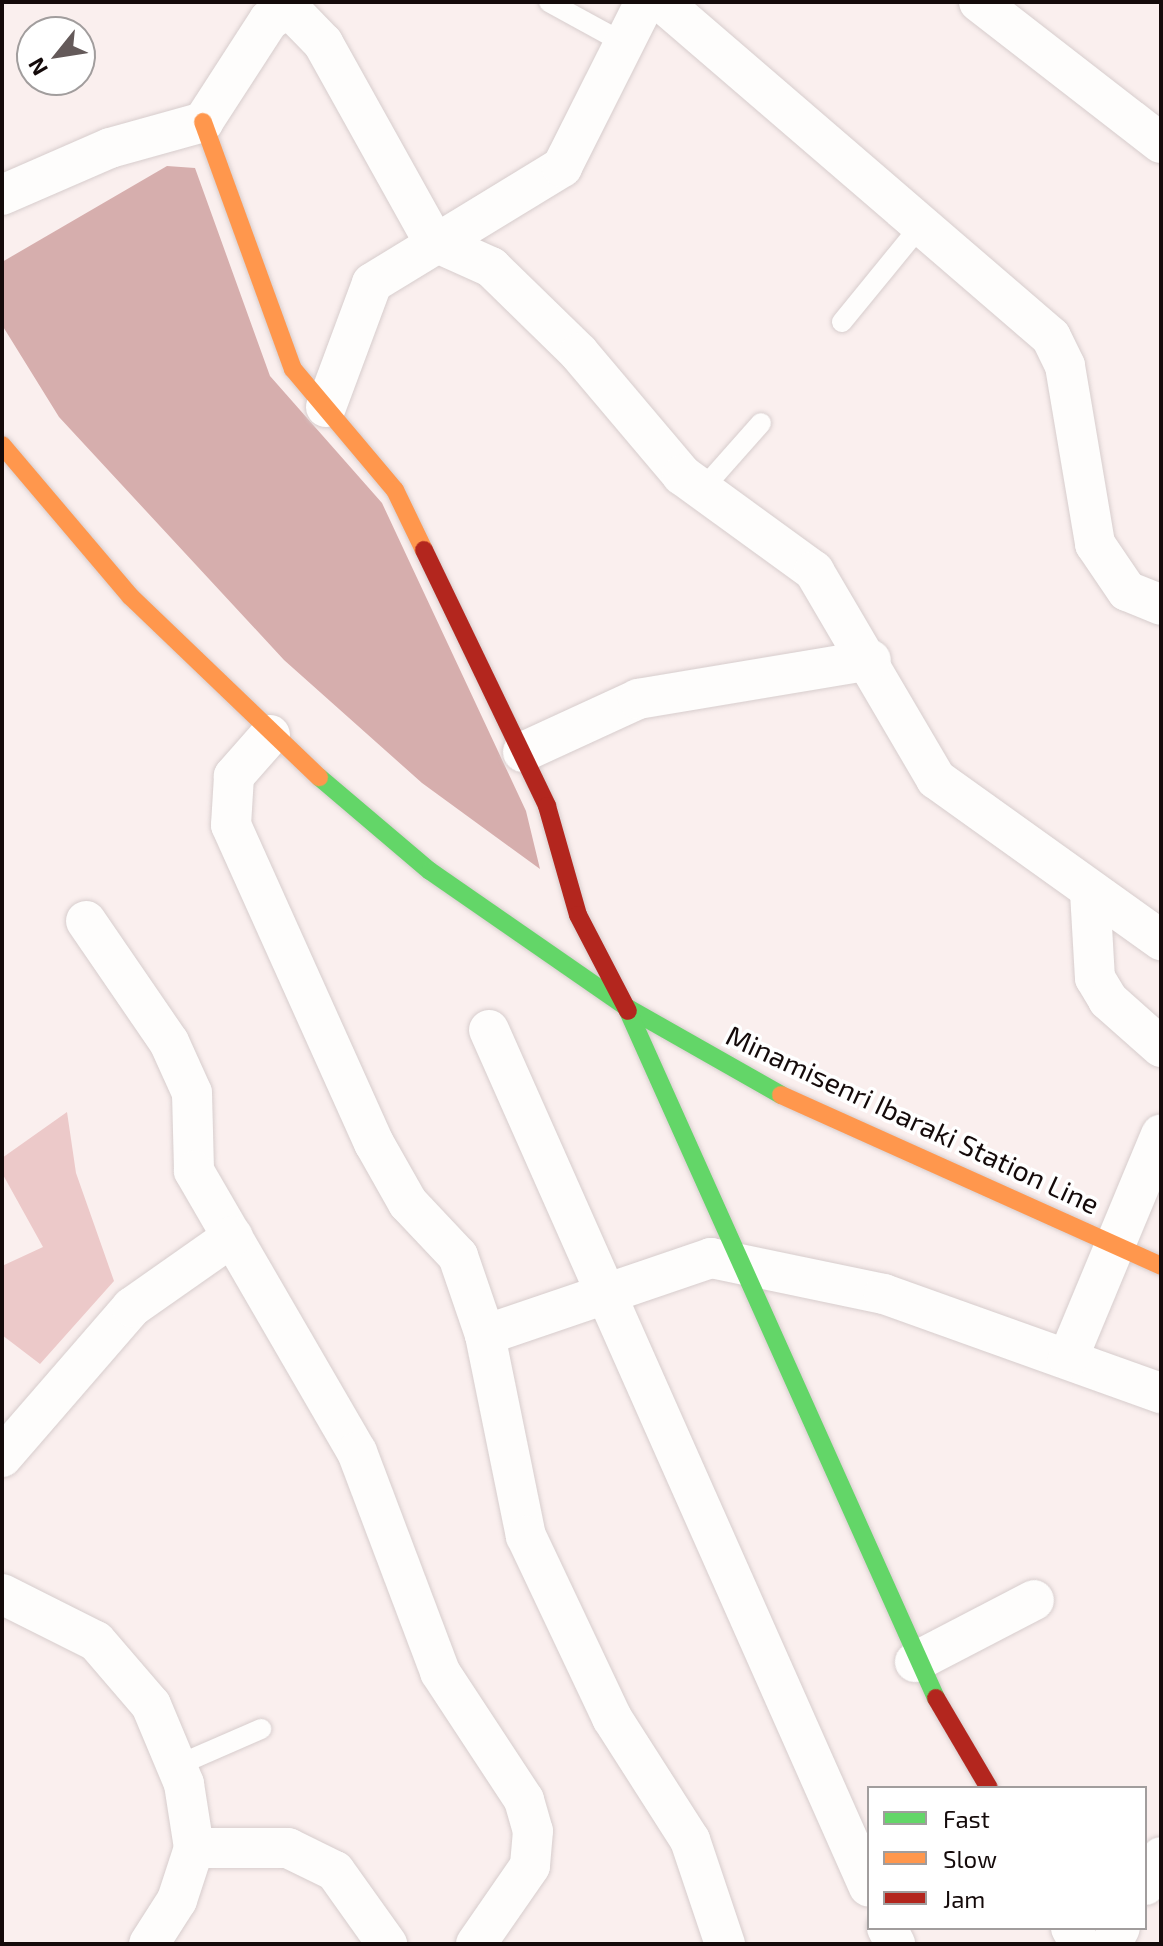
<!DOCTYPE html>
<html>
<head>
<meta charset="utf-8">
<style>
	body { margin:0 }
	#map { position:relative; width:1163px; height:1946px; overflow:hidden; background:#faefee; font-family:"Exo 2",sans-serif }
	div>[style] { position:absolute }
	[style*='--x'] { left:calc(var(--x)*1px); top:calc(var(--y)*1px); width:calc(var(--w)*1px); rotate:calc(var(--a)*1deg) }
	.forest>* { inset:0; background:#ecc9c9 }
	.water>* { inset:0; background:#d6aead }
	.roads { filter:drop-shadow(0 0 2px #d7cdcd) drop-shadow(0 0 2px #d7cdcd) }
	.lane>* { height:20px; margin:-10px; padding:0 10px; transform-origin:10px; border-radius:10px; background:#fefdfc }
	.street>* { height:40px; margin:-20px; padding:0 20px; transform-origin:20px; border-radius:20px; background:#fefdfc }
	.fast>* { height:18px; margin:-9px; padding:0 9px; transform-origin:9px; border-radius:9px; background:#63d668 }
	.slow>* { height:18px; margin:-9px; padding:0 9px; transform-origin:9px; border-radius:9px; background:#ff974d }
	.jam>* { height:18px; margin:-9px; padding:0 9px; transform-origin:9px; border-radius:9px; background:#b3261e }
	span { translate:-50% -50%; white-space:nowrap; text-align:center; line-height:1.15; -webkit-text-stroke:7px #fff; paint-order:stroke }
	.street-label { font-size:28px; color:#140a0a }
	.frame { position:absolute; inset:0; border:4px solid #140a0a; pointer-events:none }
	.legend { position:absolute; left:867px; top:1786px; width:280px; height:144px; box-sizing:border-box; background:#fff; border:2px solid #a19d9d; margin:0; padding:10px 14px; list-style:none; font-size:24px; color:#140a0a }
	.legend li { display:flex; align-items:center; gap:16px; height:40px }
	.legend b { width:40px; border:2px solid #a19d9d }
	.north { position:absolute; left:16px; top:16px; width:80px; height:80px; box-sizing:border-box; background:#fff; border:2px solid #a19d9d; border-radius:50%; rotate:240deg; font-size:22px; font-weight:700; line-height:32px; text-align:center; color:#140a0a }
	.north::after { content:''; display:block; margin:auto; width:28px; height:36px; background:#645a5a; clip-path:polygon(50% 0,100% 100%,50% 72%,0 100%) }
</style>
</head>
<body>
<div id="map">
	<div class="forest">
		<i style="clip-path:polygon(67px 1112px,76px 1173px,114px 1281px,40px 1364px,2px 1335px,2px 1266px,43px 1247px,2px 1173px,2px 1158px)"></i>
	</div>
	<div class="water">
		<i style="clip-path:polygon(167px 166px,195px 168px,270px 376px,382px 503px,526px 811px,540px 869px,422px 783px,284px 660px,59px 417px,2px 325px,2px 262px)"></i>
	</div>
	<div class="roads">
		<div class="lane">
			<i style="--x:549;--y:2;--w:85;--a:28.7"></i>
			<i style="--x:842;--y:322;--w:127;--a:-50.8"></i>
			<i style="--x:700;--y:492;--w:92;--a:-48.5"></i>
			<i style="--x:176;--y:1766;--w:93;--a:-23.5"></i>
		</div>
		<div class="street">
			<i style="--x:662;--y:2;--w:513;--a:40.73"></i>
			<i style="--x:1051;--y:337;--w:32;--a:64"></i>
			<i style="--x:1065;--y:366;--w:181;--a:80.4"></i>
			<i style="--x:1095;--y:544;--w:57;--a:55.8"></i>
			<i style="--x:1127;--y:591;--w:37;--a:22"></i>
			<i style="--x:979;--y:2;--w:230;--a:37.8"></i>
			<i style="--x:2;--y:195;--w:118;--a:-23.5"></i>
			<i style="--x:110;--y:148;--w:97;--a:-15.6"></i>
			<i style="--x:203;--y:122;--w:121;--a:-57.1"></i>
			<i style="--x:269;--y:20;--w:23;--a:-31"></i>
			<i style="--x:289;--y:8;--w:49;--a:45.8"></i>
			<i style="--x:323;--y:43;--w:227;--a:60.9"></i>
			<i style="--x:433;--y:241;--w:64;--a:24.1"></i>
			<i style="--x:491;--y:267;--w:123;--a:44.3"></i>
			<i style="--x:579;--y:353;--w:160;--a:49.8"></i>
			<i style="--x:682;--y:475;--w:163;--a:36"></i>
			<i style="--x:814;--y:571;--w:241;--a:59.6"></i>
			<i style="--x:936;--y:779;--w:277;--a:35.6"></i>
			<i style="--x:326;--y:407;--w:132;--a:-69.6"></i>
			<i style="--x:372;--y:283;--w:223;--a:-31.4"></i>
			<i style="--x:562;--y:167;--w:185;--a:-63.3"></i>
			<i style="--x:270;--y:735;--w:55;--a:131.3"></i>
			<i style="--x:234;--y:776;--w:49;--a:93.5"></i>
			<i style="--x:231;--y:825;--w:349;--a:65.8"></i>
			<i style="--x:374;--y:1143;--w:69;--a:60.5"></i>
			<i style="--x:408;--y:1203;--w:73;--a:46.7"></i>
			<i style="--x:458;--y:1256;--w:83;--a:71.1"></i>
			<i style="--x:485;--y:1335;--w:205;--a:78.5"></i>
			<i style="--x:526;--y:1536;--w:201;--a:64.7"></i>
			<i style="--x:612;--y:1718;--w:145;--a:57.4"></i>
			<i style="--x:690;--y:1840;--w:110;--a:71.4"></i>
			<i style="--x:523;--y:752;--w:127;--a:-24.7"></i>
			<i style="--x:638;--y:699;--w:236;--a:-9.5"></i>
			<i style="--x:1090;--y:892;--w:86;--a:86.7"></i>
			<i style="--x:1095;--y:978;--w:26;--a:59"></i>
			<i style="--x:1108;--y:1000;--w:71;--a:41.6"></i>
			<i style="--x:86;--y:921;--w:147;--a:55.6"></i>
			<i style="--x:169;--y:1042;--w:56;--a:65.7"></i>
			<i style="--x:192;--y:1093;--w:78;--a:88.5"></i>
			<i style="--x:194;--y:1171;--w:325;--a:59.9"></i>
			<i style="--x:357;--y:1452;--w:235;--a:69.3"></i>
			<i style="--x:440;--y:1672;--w:153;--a:56.7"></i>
			<i style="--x:524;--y:1800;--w:32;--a:74"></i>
			<i style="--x:533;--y:1831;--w:35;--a:95"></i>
			<i style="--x:530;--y:1866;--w:95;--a:124.7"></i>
			<i style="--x:489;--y:1030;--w:937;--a:66.09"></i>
			<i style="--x:485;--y:1335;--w:239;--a:-18.8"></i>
			<i style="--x:711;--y:1258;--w:177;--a:11.8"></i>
			<i style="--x:884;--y:1294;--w:294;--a:19.7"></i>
			<i style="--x:1068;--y:1358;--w:242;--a:-67.4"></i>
			<i style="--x:2;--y:1457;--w:198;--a:-49.1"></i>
			<i style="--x:132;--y:1307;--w:123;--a:-35.1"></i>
			<i style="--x:2;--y:1594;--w:105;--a:26.6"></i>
			<i style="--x:96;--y:1641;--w:84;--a:49.3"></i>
			<i style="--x:151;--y:1705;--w:86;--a:67.3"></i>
			<i style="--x:184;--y:1784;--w:65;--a:81.1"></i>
			<i style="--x:194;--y:1848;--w:55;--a:108.1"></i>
			<i style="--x:177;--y:1900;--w:52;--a:122.5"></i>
			<i style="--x:915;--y:1662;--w:134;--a:-27.5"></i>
			<i style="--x:194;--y:1848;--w:94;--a:0"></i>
			<i style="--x:288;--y:1848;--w:52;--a:26.1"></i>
			<i style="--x:335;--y:1871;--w:90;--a:54.5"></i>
			<i style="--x:1145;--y:1885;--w:32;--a:-60"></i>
			<i style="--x:887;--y:1928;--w:18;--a:63"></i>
			<i style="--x:1071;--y:1928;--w:18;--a:61"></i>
			<i style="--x:1111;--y:1944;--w:18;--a:-61"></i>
		</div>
		<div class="fast">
			<i style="--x:319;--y:777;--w:145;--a:40.3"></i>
			<i style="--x:430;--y:871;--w:241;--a:34.7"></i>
			<i style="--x:628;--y:1008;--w:176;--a:29.6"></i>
			<i style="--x:628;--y:1011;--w:753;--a:65.85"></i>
		</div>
		<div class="slow">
			<i style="--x:203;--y:122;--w:263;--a:70"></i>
			<i style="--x:293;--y:369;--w:158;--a:49.9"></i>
			<i style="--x:395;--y:490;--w:67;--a:64.2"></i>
			<i style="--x:2;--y:445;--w:198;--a:49.7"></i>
			<i style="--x:130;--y:596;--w:262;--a:43.8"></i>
			<i style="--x:781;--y:1095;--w:417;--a:24.2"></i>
		</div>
		<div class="jam">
			<i style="--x:424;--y:550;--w:284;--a:64.3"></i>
			<i style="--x:547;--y:806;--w:113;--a:74.1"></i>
			<i style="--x:578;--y:915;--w:108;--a:62.5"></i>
			<i style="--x:936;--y:1698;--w:104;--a:59.5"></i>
		</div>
	</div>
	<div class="street-label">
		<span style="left:913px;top:1119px;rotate:25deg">Minamisenri Ibaraki Station Line</span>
	</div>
	<div class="frame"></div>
	<ul class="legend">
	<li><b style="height:10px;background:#63d668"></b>Fast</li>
	<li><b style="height:10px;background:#ff974d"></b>Slow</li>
	<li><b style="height:10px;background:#b3261e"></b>Jam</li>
	</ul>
	<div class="north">N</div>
</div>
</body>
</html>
